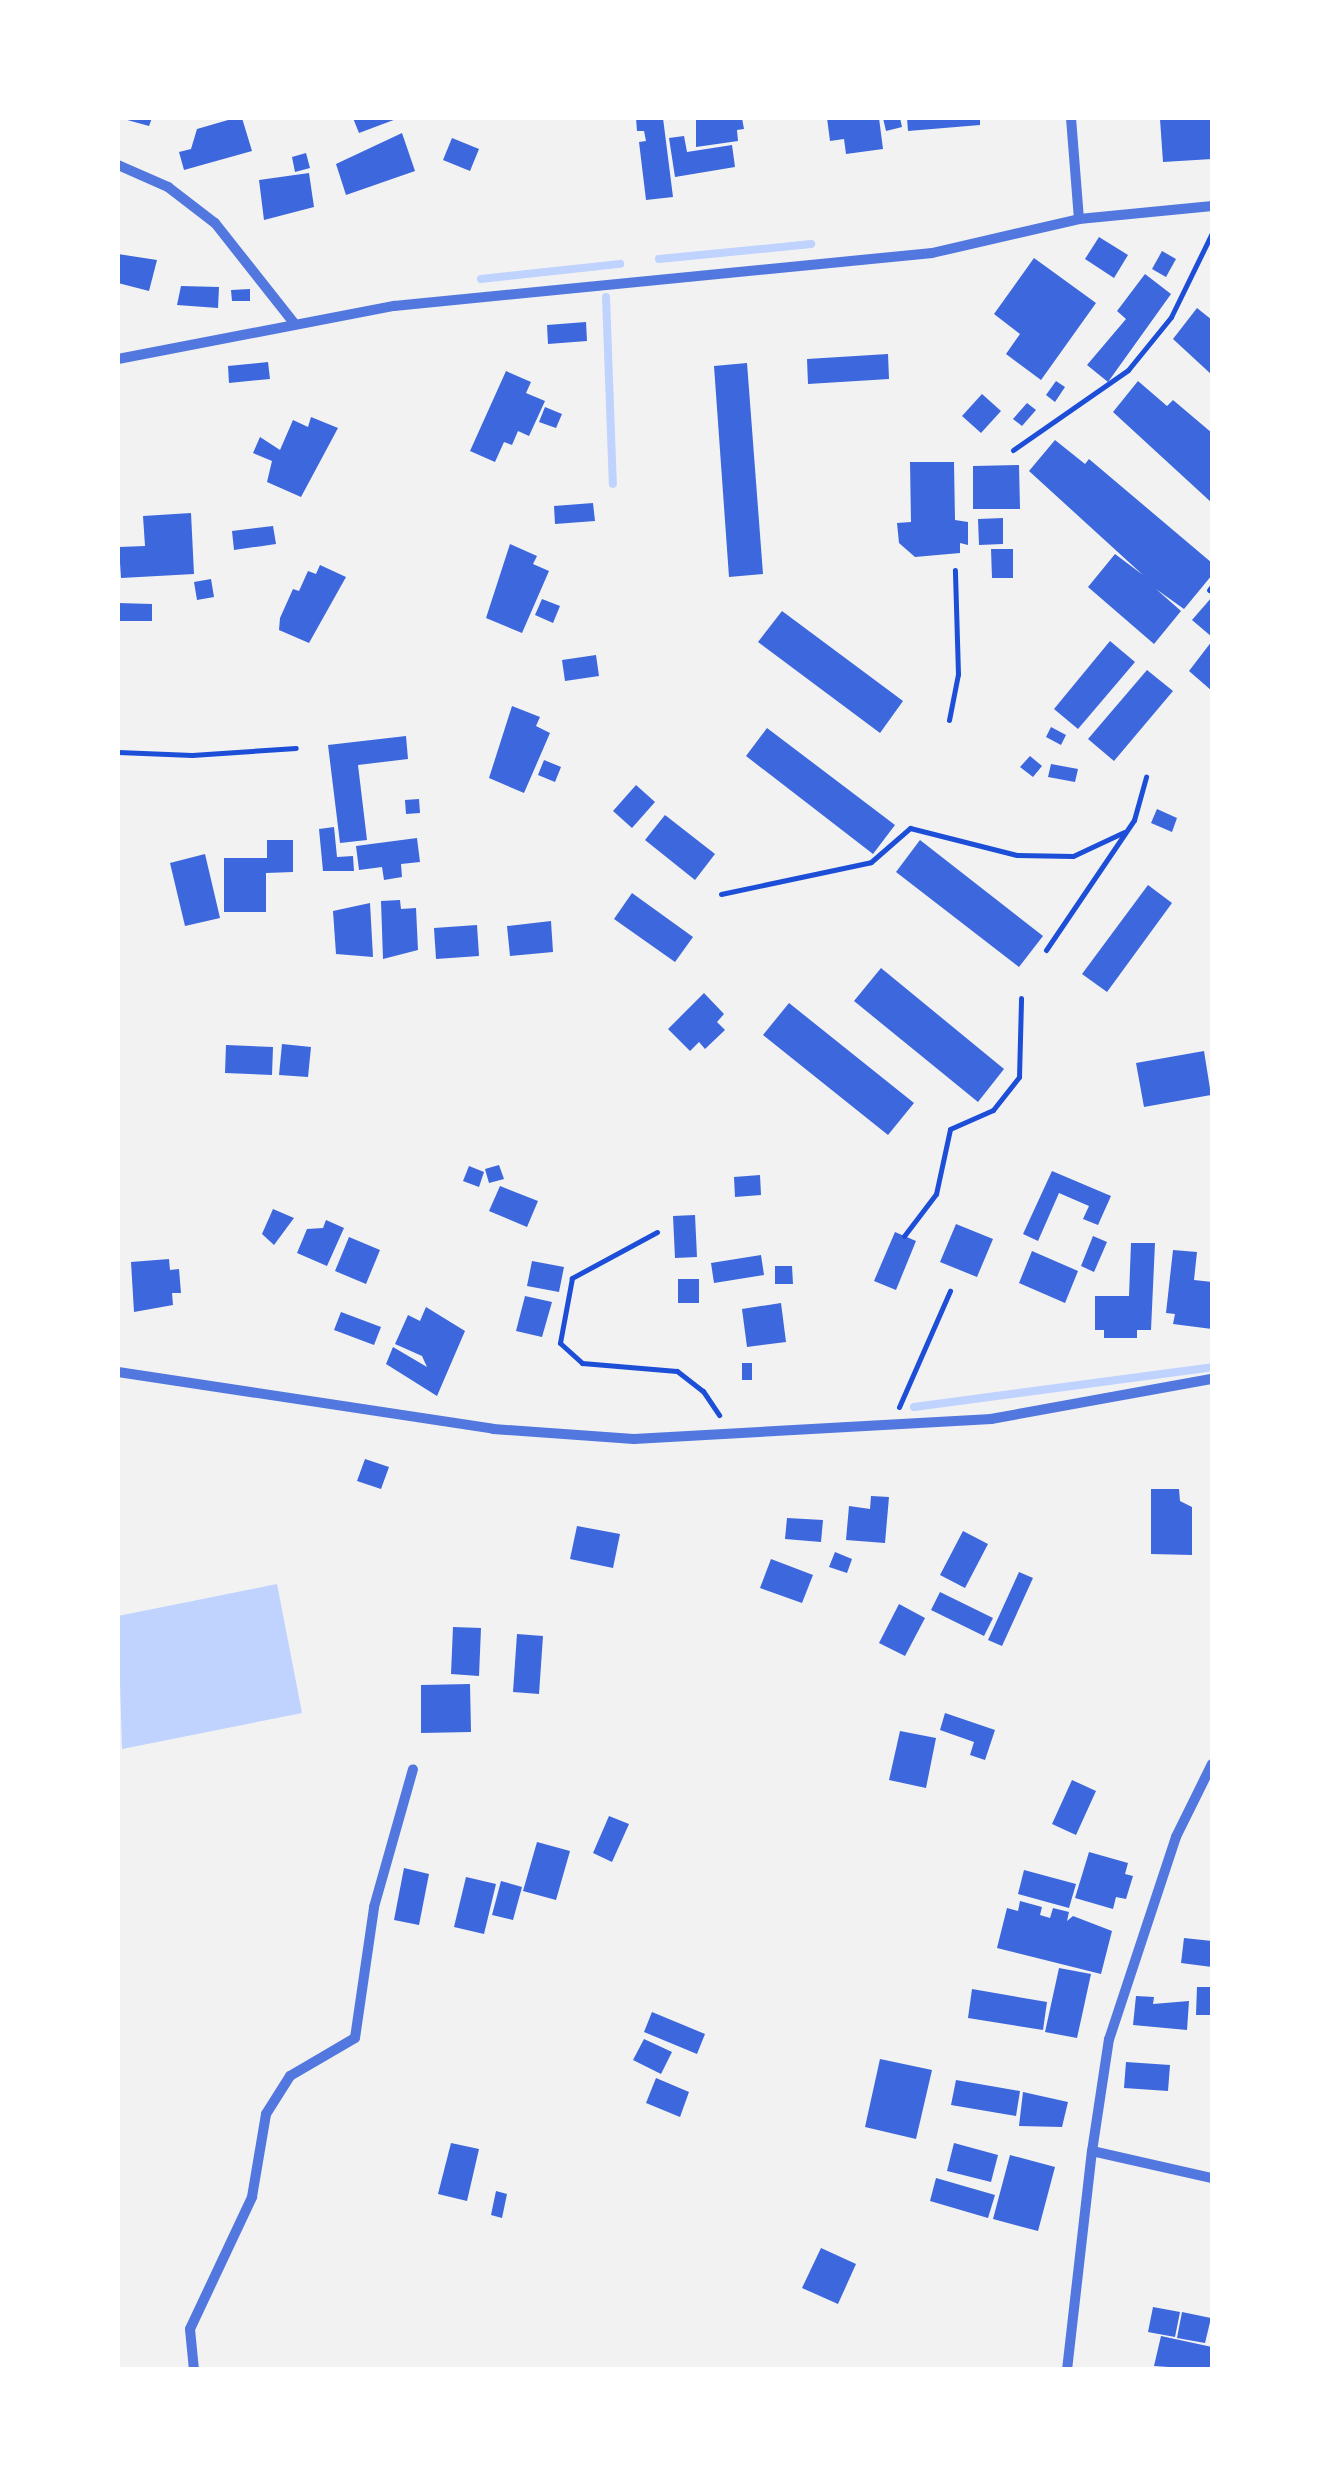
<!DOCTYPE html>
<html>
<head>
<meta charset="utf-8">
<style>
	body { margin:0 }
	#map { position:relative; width:1330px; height:2487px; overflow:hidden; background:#f2f2f2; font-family:"DejaVu Sans",sans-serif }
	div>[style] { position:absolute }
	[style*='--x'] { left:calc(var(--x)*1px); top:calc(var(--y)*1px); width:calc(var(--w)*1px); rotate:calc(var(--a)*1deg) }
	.water>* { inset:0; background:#bfd3fe }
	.stream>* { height:8px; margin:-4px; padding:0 4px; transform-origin:4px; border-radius:4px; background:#bfd3fe }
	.building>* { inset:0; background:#3d67dc }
	.path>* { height:5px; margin:-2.5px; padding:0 2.5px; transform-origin:2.5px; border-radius:2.5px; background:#1d4ed8 }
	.minor>* { height:10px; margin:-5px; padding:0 5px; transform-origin:5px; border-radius:5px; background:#5277de }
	span { translate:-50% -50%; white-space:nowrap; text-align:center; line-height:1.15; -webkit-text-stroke:9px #fff; paint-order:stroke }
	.frame { position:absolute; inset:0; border:120px solid #fff; pointer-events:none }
</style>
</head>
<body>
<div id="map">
	<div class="water">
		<i style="clip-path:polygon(277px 1584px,302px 1713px,122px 1749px,118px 1616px)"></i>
	</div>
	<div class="stream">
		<i style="--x:659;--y:259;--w:153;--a:-5.6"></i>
		<i style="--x:481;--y:279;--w:140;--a:-6.2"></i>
		<i style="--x:606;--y:297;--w:187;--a:87.9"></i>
		<i style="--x:914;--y:1407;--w:301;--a:-7.6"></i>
	</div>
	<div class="building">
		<i style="clip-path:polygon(120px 118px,152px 118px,149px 126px)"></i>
		<i style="clip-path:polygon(235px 118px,242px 118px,252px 151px,184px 170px,179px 152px,191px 149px,197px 129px)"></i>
		<i style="clip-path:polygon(353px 118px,399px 118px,359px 133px)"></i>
		<i style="clip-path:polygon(636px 118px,663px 118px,673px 197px,646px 200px,639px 142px,646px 141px,644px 131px,637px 131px)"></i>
		<i style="clip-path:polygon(696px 118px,742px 118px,744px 129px,737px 130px,738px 141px,696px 147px)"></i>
		<i style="clip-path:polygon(827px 118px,879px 118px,883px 149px,846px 154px,844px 139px,830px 141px)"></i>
		<i style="clip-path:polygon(883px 118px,900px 118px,902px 127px,886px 131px)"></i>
		<i style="clip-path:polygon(907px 118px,980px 118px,980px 125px,908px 131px)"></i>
		<i style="clip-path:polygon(1212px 118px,1212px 159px,1163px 162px,1160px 119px)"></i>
		<i style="clip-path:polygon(402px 133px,415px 171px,346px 195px,336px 164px)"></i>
		<i style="clip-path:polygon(684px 136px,687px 152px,732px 145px,735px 167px,675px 177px,669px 138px)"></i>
		<i style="clip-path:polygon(452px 138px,479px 149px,470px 171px,443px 160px)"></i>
		<i style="clip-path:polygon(306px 153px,310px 168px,295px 172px,292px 157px)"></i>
		<i style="clip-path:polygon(309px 173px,314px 207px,264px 220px,259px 180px)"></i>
		<i style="clip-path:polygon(1099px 237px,1128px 255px,1114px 278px,1085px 259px)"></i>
		<i style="clip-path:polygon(1162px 251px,1176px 259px,1166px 277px,1152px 269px)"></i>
		<i style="clip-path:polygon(118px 254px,157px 260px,149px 291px,118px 283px)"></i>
		<i style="clip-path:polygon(1034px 258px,1096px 303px,1041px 380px,1006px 354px,1020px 334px,994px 314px)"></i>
		<i style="clip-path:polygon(1145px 274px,1171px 294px,1108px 382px,1087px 365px,1126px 319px,1117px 311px)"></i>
		<i style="clip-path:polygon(181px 286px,219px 287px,218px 308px,177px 305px)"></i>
		<i style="clip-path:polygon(250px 289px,250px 301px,232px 301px,231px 290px)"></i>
		<i style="clip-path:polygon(1197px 308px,1212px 320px,1212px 375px,1173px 339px)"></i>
		<i style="clip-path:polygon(586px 322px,587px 341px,548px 344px,547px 325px)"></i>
		<i style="clip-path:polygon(888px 354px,889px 379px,808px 384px,807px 359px)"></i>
		<i style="clip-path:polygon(268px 362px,270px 379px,229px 383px,228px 366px)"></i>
		<i style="clip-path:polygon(747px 363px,763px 574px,729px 577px,714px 366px)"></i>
		<i style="clip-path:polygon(506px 371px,531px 382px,526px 393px,545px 401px,529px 436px,518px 431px,512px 445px,504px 442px,495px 462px,470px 451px)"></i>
		<i style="clip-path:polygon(1056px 381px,1065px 387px,1055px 402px,1046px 395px)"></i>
		<i style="clip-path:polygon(1138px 381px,1167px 406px,1173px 400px,1212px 433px,1212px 503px,1113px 412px)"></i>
		<i style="clip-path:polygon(982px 394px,1001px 411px,981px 433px,962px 416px)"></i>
		<i style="clip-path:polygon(1027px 403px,1036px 410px,1022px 426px,1013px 419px)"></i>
		<i style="clip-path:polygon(545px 407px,562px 414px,556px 428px,539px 422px)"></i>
		<i style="clip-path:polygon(311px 417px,338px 428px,301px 497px,267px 482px,272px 461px,253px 453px,260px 437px,280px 450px,293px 420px,308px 427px)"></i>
		<i style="clip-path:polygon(1055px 440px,1085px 464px,1089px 459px,1212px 563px,1212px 575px,1184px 609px,1156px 589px,1181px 611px,1154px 644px,1088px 587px,1115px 554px,1143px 575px,1029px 471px)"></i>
		<i style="clip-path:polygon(910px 462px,954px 462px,955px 520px,968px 522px,968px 545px,960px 543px,960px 553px,915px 557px,899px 543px,897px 523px,911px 522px)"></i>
		<i style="clip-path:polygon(1019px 465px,1020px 509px,973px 509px,973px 466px)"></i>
		<i style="clip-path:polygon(593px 503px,595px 521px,555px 524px,554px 506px)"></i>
		<i style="clip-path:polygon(191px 513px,194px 574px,121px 578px,119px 547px,145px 546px,143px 516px)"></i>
		<i style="clip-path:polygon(1003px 518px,1003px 544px,979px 545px,978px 519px)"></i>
		<i style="clip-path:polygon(273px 526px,276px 544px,234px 550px,232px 531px)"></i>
		<i style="clip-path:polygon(510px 544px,537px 556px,533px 564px,549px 571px,522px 633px,486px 618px)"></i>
		<i style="clip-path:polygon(991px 549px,1013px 549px,1013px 578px,992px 578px)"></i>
		<i style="clip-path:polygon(320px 565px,346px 577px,309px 643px,279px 630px,280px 618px,293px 589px,299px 591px,308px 571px,316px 574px)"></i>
		<i style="clip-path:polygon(211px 579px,214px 597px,197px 600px,194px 582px)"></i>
		<i style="clip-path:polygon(1212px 597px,1212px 637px,1192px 620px)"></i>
		<i style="clip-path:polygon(542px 599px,560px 606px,553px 623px,535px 615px)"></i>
		<i style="clip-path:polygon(118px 603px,152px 604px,152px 621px,118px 621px)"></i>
		<i style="clip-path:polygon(782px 611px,903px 701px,880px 733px,758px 642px)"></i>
		<i style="clip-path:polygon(1110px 641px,1135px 662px,1078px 729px,1054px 709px)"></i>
		<i style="clip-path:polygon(1212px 641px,1212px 691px,1189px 671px)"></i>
		<i style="clip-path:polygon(596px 655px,599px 676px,565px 681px,562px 660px)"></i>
		<i style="clip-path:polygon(1147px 670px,1173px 691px,1114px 761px,1088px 739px)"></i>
		<i style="clip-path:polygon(512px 706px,540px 717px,536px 726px,550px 733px,524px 793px,489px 778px)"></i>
		<i style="clip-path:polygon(1051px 727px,1066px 735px,1061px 745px,1046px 737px)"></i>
		<i style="clip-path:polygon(767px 728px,895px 825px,873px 854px,746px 756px)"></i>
		<i style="clip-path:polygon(406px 736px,408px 759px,358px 765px,367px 840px,340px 843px,328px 745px)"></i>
		<i style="clip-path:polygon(1030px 756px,1042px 766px,1033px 777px,1020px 767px)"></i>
		<i style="clip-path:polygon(544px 760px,561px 767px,555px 782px,538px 775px)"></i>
		<i style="clip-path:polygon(1051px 764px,1078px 769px,1075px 782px,1048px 777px)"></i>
		<i style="clip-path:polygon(636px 785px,655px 802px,632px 828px,613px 811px)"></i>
		<i style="clip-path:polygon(419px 799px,420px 813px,406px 814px,405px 800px)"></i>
		<i style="clip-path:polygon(1157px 809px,1177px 818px,1172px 832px,1151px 823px)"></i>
		<i style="clip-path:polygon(665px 815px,715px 854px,695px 880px,645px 840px)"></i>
		<i style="clip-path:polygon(334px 827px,337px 857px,353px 856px,354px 871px,323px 871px,319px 829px)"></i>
		<i style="clip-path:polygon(417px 838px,420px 862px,401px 864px,402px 877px,384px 880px,382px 867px,359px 870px,356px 846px)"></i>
		<i style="clip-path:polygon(267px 840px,293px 840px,293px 872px,266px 873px,266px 912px,224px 912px,224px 858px,267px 858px)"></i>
		<i style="clip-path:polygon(920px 840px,1043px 936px,1019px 967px,896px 872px)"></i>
		<i style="clip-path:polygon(205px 854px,220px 918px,185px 926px,170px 863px)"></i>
		<i style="clip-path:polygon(1148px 885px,1172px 903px,1107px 992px,1082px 974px)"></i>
		<i style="clip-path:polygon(632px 893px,693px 937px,675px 962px,614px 919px)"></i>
		<i style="clip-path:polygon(400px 900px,401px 909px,416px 908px,418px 950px,383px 959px,381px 901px)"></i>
		<i style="clip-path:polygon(370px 903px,373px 957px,336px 954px,333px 911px)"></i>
		<i style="clip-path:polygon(551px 921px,553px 952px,510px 956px,507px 926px)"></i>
		<i style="clip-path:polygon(477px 925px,479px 956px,436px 959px,434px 928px)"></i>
		<i style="clip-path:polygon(881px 968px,1004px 1069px,978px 1102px,854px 1001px)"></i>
		<i style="clip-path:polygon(704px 993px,724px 1014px,717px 1022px,725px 1030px,705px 1049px,699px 1042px,690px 1051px,668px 1029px)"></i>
		<i style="clip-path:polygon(789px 1003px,914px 1103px,888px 1135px,763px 1035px)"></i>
		<i style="clip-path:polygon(282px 1044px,311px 1047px,308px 1077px,279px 1075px)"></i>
		<i style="clip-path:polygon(226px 1045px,273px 1047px,272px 1075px,225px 1073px)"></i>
		<i style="clip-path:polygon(1204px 1051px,1211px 1095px,1144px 1107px,1136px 1063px)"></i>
		<i style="clip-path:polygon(499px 1165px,504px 1179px,489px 1183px,485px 1169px)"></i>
		<i style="clip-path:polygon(469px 1166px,484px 1172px,479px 1187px,463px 1181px)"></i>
		<i style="clip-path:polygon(1052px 1171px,1111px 1196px,1098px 1225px,1083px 1219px,1089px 1206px,1059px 1193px,1038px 1241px,1023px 1234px)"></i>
		<i style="clip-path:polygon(760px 1175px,761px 1195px,735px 1197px,734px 1177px)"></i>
		<i style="clip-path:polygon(500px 1186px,538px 1201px,527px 1227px,489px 1211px)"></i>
		<i style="clip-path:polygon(273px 1209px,294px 1218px,274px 1245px,262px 1234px)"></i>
		<i style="clip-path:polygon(695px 1215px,697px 1257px,675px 1258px,673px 1216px)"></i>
		<i style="clip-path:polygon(326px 1220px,344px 1228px,327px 1266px,297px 1253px,307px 1229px,323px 1228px)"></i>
		<i style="clip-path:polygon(956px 1224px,993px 1239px,977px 1277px,940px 1262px)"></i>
		<i style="clip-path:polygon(895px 1232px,916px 1241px,896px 1290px,874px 1281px)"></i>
		<i style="clip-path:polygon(1093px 1236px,1107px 1242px,1094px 1272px,1081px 1266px)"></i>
		<i style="clip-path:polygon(349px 1237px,380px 1250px,366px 1284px,335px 1271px)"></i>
		<i style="clip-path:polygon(1131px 1243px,1155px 1243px,1151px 1330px,1137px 1330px,1137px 1338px,1104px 1338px,1104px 1330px,1095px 1330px,1095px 1296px,1129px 1296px)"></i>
		<i style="clip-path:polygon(1173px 1250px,1197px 1252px,1194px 1280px,1212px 1282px,1212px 1329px,1173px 1324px,1175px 1314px,1166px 1313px)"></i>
		<i style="clip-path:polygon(1032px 1251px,1078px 1271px,1065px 1303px,1019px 1283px)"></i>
		<i style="clip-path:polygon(761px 1255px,764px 1275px,714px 1283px,711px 1263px)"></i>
		<i style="clip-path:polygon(169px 1259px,170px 1270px,179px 1269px,181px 1293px,172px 1293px,173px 1305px,134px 1312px,131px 1262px)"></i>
		<i style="clip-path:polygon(532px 1261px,564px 1267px,559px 1292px,527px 1286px)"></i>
		<i style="clip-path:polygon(775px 1266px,792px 1266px,793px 1284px,775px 1284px)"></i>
		<i style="clip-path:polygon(678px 1279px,699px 1279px,699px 1303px,678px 1303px)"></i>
		<i style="clip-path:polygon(525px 1296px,552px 1302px,542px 1337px,516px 1331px)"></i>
		<i style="clip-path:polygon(781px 1303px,786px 1342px,747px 1347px,742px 1309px)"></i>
		<i style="clip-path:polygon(426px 1307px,465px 1331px,437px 1396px,386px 1364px,393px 1347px,427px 1367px,422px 1356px,395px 1344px,408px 1315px,420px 1321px)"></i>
		<i style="clip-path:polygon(341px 1312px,381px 1327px,374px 1345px,334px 1330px)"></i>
		<i style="clip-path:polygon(742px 1363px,752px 1363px,752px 1380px,742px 1380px)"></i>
		<i style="clip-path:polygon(365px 1459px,389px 1467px,381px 1489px,357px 1481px)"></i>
		<i style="clip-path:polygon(1151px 1489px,1179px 1489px,1180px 1501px,1192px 1507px,1192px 1555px,1151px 1554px)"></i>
		<i style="clip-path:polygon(871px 1496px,889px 1497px,885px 1543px,846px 1540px,849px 1506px,870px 1509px)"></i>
		<i style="clip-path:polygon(787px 1518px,823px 1520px,821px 1542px,785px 1539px)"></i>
		<i style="clip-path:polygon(577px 1526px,620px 1534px,613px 1568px,570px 1559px)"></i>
		<i style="clip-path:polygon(963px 1531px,988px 1544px,965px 1588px,940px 1575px)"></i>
		<i style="clip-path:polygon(835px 1552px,852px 1559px,847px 1573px,829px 1567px)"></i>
		<i style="clip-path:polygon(771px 1559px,813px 1575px,802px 1603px,760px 1588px)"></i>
		<i style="clip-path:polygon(1019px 1572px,1033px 1578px,1002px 1646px,988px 1640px)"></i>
		<i style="clip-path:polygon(940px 1592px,993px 1618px,984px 1636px,931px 1610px)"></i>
		<i style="clip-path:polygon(899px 1604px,925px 1618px,905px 1656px,879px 1643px)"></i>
		<i style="clip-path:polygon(453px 1627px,481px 1628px,479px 1676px,451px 1674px)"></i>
		<i style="clip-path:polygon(517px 1634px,543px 1636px,539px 1694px,513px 1692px)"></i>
		<i style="clip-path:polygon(470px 1684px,471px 1732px,421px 1733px,421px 1685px)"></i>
		<i style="clip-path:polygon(945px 1713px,995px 1730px,985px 1760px,970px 1755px,974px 1742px,940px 1730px)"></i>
		<i style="clip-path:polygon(900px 1731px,936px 1738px,926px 1788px,889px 1780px)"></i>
		<i style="clip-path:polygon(1072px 1780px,1096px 1791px,1076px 1835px,1052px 1824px)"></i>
		<i style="clip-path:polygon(609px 1816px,629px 1824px,612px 1862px,593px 1853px)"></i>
		<i style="clip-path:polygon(537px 1842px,570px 1851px,556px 1900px,523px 1891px)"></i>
		<i style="clip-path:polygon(1089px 1852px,1128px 1863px,1125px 1874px,1133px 1876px,1126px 1899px,1116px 1897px,1113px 1909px,1075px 1898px)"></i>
		<i style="clip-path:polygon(404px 1868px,429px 1874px,419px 1925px,394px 1920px)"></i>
		<i style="clip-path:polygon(1024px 1870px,1076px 1884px,1069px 1908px,1018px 1894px)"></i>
		<i style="clip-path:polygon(466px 1877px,496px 1884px,484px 1934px,454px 1927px)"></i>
		<i style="clip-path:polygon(501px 1881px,522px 1887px,513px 1920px,492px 1915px)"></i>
		<i style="clip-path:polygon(1020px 1901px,1042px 1907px,1040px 1915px,1050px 1918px,1053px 1908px,1069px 1912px,1067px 1921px,1073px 1916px,1112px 1931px,1101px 1974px,997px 1948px,1007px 1908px,1018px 1911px)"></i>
		<i style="clip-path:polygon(1184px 1938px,1212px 1941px,1212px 1967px,1181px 1963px)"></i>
		<i style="clip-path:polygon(1059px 1968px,1091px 1974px,1077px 2038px,1045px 2032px)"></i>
		<i style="clip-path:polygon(1197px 1987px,1212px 1987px,1212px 2015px,1196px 2015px)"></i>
		<i style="clip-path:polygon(972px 1989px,1047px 2002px,1043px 2030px,968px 2018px)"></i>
		<i style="clip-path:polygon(1136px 1996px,1154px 1997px,1153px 2004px,1189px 2001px,1187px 2030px,1133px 2025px)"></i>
		<i style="clip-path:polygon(652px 2012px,705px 2034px,697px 2054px,644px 2032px)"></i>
		<i style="clip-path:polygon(644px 2039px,672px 2052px,661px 2074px,633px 2060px)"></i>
		<i style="clip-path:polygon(880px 2059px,932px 2070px,916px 2139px,865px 2127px)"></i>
		<i style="clip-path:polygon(1126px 2062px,1170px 2065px,1168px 2091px,1124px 2088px)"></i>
		<i style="clip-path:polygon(656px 2078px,689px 2092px,680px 2117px,646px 2103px)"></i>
		<i style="clip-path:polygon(956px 2080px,1020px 2091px,1016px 2116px,951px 2105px)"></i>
		<i style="clip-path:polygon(1023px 2092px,1068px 2102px,1062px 2127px,1019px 2126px)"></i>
		<i style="clip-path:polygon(451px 2143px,479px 2149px,467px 2201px,438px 2194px)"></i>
		<i style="clip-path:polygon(954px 2143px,998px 2155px,991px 2182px,947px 2171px)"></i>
		<i style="clip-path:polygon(1010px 2155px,1055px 2167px,1038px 2231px,993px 2219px)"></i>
		<i style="clip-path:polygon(936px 2178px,995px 2195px,988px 2218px,930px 2201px)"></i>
		<i style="clip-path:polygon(496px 2191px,507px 2194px,502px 2218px,491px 2215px)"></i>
		<i style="clip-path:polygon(821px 2248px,856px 2264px,838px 2304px,802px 2288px)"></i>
		<i style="clip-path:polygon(1153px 2307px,1180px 2312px,1175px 2337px,1148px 2332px)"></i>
		<i style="clip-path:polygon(1182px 2312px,1211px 2318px,1205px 2343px,1177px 2338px)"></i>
		<i style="clip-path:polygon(1161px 2336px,1212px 2347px,1212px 2370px,1154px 2366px)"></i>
	</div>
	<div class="path">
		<i style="--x:1013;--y:450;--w:140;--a:-34.8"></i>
		<i style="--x:1128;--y:370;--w:68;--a:-50.9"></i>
		<i style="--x:1171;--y:317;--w:93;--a:-64"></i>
		<i style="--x:1209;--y:590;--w:5;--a:-53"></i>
		<i style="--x:949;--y:720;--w:47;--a:-78.9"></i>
		<i style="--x:958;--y:674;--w:104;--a:-91.7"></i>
		<i style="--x:118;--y:752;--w:74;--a:2.3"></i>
		<i style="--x:192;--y:755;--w:104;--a:-3.9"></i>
		<i style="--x:721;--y:894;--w:153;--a:-12"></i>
		<i style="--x:871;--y:862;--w:52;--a:-41.1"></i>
		<i style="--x:910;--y:828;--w:110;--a:14.2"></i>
		<i style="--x:1017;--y:855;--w:56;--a:1"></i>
		<i style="--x:1073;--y:856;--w:56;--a:-25.2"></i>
		<i style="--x:1046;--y:950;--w:157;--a:-55.9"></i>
		<i style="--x:1134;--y:820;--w:45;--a:-74.4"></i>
		<i style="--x:657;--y:1232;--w:97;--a:151.6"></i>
		<i style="--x:572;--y:1278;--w:66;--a:100.5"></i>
		<i style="--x:560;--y:1343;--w:30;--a:42"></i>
		<i style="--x:582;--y:1363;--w:95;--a:4.8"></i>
		<i style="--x:677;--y:1371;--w:33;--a:38"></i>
		<i style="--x:703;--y:1391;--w:29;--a:56"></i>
		<i style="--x:904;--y:1236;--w:53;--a:-52.7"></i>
		<i style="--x:936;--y:1194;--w:66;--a:-77.8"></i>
		<i style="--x:950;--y:1129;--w:47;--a:-23.8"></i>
		<i style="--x:993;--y:1110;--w:42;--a:-51.8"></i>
		<i style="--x:1019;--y:1077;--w:79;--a:-88.5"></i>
		<i style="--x:899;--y:1407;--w:127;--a:-66.3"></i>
	</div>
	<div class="minor">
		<i style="--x:1071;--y:118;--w:101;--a:85.5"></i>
		<i style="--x:118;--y:165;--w:55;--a:23.7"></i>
		<i style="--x:168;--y:187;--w:59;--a:37.5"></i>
		<i style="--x:215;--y:223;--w:127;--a:51.7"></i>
		<i style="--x:118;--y:359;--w:281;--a:-10.9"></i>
		<i style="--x:394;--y:306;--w:541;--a:-5.63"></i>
		<i style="--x:932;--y:253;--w:151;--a:-13"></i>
		<i style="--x:1079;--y:219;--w:134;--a:-5.6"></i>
		<i style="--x:118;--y:1372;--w:379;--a:8.6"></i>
		<i style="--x:493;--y:1429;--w:141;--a:4.1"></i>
		<i style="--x:634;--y:1439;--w:358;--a:-3.2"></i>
		<i style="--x:991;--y:1419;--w:225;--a:-10.3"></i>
		<i style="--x:1212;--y:1764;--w:81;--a:116.3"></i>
		<i style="--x:1176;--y:1837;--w:213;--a:108.3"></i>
		<i style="--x:1109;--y:2039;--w:113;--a:98.6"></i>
		<i style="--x:1092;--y:2151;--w:123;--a:12.7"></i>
		<i style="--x:194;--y:2370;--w:41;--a:-95.6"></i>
		<i style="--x:190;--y:2329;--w:146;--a:-64.8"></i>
		<i style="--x:252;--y:2197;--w:84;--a:-80.4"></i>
		<i style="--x:266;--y:2114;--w:45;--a:-57.7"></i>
		<i style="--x:290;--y:2076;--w:75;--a:-30.3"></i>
		<i style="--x:355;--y:2038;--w:132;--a:-81.7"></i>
		<i style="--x:374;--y:1907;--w:143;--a:-74.2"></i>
		<i style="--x:1067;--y:2370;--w:220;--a:-83.5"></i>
	</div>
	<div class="frame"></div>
</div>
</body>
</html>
